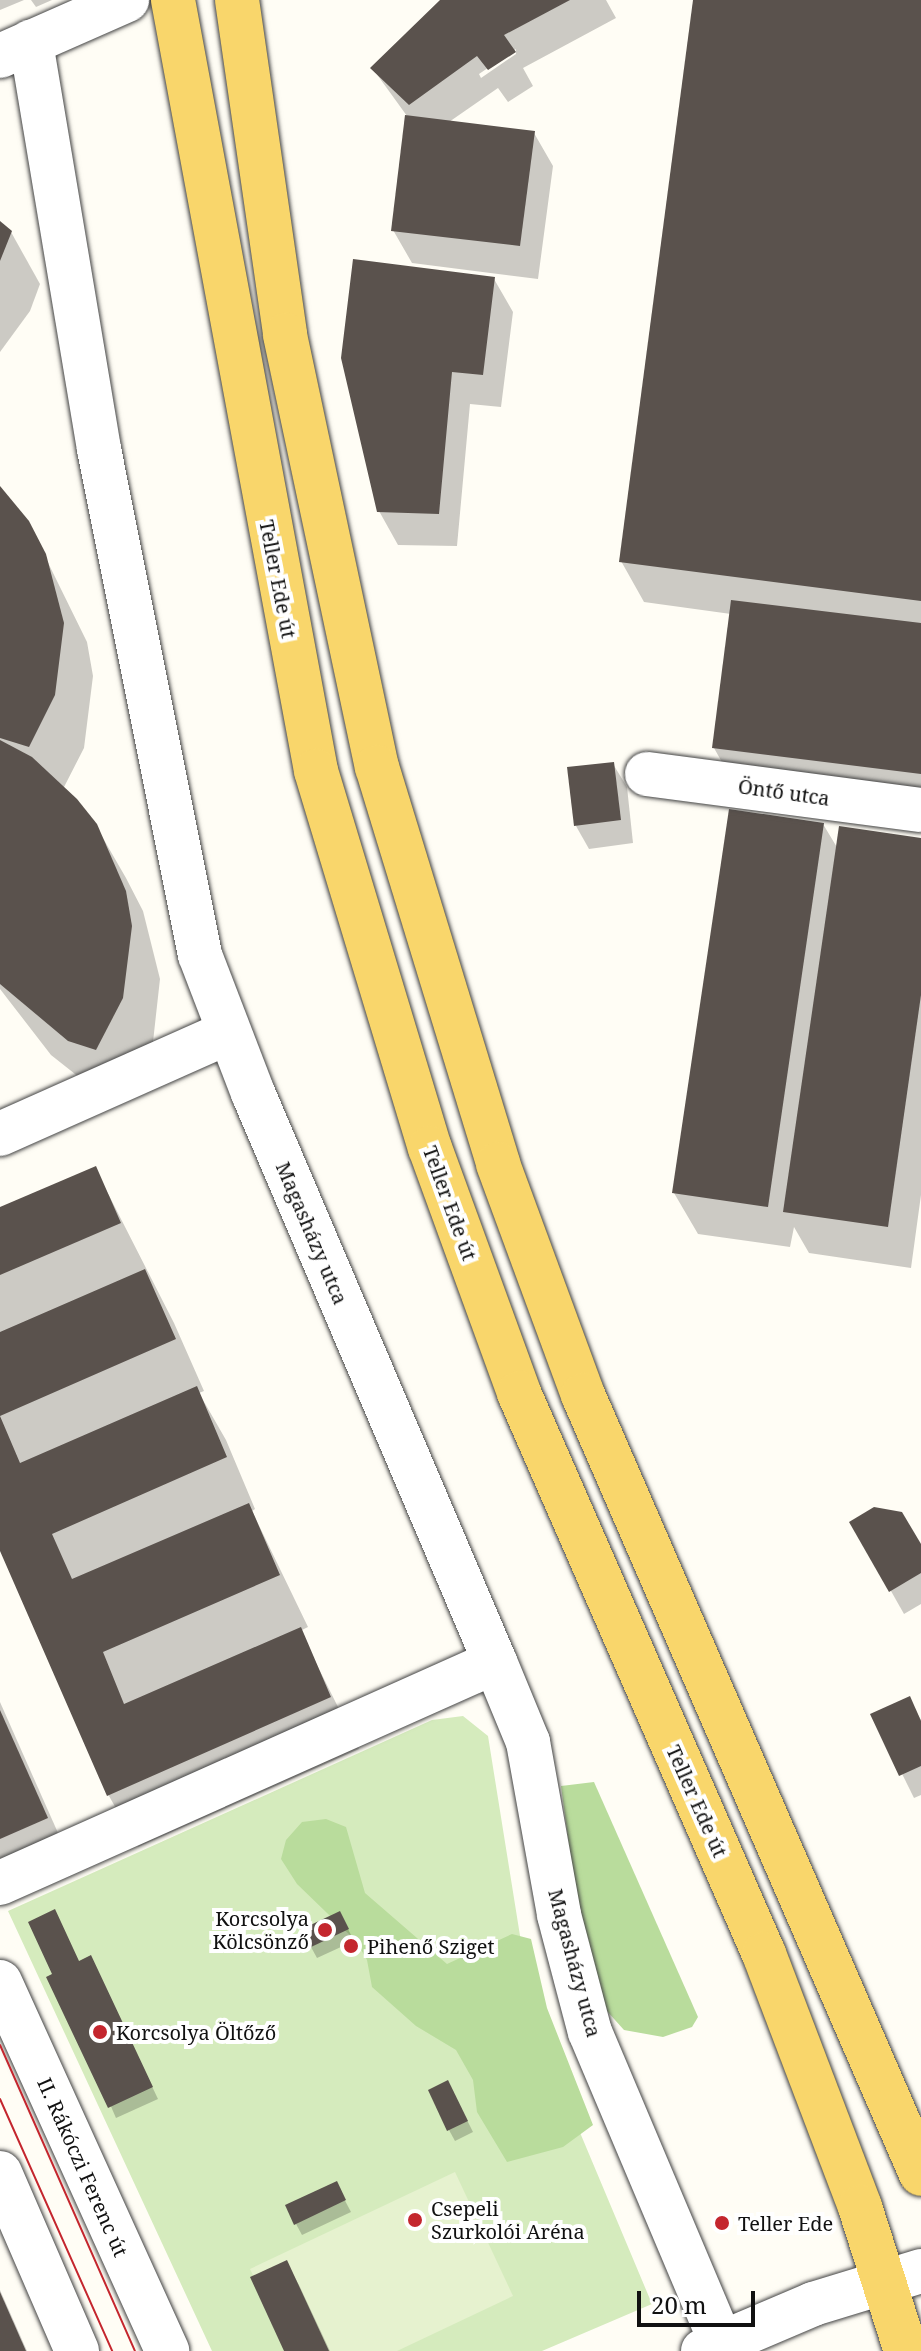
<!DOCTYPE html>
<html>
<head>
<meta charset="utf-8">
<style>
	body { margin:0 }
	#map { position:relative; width:921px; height:2351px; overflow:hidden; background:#fffdf5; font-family:"Noto Serif",serif }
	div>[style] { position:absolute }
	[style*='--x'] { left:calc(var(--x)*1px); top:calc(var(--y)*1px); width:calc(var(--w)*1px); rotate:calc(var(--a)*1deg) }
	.green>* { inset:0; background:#d5ebbd }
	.forest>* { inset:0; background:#b9dc9c }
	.pitch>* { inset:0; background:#e6f2cf }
	.shadow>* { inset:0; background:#0003 }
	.building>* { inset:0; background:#5a524d }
	.roads { filter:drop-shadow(0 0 2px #444) drop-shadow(0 0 2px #444) }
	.minor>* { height:44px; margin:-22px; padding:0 22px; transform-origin:22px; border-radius:22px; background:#fff }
	.major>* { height:44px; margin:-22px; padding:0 22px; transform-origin:22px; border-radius:22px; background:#f9d66b }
	.tram>* { height:2px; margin:-1px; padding:0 1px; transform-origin:1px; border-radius:1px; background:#c4262e }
	.dots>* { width:22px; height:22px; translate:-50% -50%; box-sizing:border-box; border:4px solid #fff; border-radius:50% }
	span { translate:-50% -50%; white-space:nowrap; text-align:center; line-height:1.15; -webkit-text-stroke:8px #fff; paint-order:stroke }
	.street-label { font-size:20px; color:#111 }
	.poi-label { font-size:20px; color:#111 }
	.right { translate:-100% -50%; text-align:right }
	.left { translate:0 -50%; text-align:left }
	.scale { position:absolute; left:637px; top:2291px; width:118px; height:36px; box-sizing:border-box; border:4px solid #111; border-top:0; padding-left:10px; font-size:24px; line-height:28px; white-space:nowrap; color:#111; -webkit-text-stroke:6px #fff; paint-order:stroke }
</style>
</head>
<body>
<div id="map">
	<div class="green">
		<i style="clip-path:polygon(463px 1716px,488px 1736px,534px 2023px,652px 2304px,542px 2351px,212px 2351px,8px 1911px,432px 1720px)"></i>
	</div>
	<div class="forest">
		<i style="clip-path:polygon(594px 1782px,698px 2017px,692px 2027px,663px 2037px,624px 2030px,606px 2010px,579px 1919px,561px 1786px)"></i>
		<i style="clip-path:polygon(326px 1819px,346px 1827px,365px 1893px,447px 1964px,512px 1934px,531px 1939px,547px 2008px,593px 2125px,563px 2147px,507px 2162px,477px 2112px,473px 2080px,456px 2050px,416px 2026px,372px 1987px,367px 1960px,356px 1941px,297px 1884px,281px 1859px,286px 1840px,302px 1822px)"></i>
	</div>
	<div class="pitch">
		<i style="clip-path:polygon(455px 2172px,513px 2296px,397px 2351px,289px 2351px,250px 2269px)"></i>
	</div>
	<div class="shadow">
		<i style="clip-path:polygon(0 0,24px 0,0 10px)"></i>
		<i style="clip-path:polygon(31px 0,52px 0,36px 7px)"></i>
		<i style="clip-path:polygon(evenodd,443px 0,606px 0,616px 18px,523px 68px,533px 86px,508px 102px,498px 88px,449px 122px,534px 133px,553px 166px,538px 279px,412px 263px,393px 230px,407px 116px,373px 69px,443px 0,516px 49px,516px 54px,481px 78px,479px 74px,516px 49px)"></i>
		<i style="clip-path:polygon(695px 0,921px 0,921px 812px,737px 789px,714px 748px,731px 614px,644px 602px,621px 561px)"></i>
		<i style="clip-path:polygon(0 227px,11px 232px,40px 284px,30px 311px,0 352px)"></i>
		<i style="clip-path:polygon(494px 279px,513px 312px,501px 407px,470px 404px,457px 546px,398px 545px,379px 511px)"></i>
		<i style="clip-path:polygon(0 493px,28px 522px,87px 642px,93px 676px,84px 748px,63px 789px,96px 826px,126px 878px,143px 911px,160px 979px,152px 1051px,99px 1093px,51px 1055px,0 989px)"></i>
		<i style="clip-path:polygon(613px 764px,627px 787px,633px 843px,589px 849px,576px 826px)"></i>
		<i style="clip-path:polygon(823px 824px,838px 849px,921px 840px,921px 1195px,911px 1268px,809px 1253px,794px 1227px,790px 1247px,698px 1234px,674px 1193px)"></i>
		<i style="clip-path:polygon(95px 1168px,174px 1323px,204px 1391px,199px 1393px,226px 1440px,255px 1509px,252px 1511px,308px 1627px,300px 1631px,359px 1749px,138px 1847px,109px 1796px,0 1546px,0 1209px)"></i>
		<i style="clip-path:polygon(852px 1522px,921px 1548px,921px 1604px,904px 1614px)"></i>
		<i style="clip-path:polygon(909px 1699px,921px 1720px,921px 1795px,914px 1798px,873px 1715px)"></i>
		<i style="clip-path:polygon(0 1702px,70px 1860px,0 1861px)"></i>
		<i style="clip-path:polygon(346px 1925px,354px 1941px,317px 1958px,311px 1947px)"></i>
		<i style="clip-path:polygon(79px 1963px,96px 1969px,158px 2099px,116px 2118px,54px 1975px)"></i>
		<i style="clip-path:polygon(454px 2094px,473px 2132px,455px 2141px,449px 2130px)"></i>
		<i style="clip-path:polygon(342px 2195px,351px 2212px,302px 2235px,296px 2224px)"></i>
		<i style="clip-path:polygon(286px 2262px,299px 2285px,330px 2351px,286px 2351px)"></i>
		<i style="clip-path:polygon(0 2290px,27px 2351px,0 2351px)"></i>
	</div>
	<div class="building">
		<i style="clip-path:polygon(440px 0,570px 0,504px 35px,516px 52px,488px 70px,477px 56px,409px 105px,370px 68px)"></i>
		<i style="clip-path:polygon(693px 0,921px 0,921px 601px,619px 562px)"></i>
		<i style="clip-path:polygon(405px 115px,535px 131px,520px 246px,391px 231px)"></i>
		<i style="clip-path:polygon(0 221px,12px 231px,0 261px)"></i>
		<i style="clip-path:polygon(353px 259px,495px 277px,483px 375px,452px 372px,439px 514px,377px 512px,341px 358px)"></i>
		<i style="clip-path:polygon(0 486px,29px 521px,46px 554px,64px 623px,55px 695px,29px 747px,0 738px)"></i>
		<i style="clip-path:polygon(731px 600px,921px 623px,921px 774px,712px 748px)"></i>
		<i style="clip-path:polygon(0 740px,32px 757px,77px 799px,97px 824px,126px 891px,132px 926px,123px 998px,96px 1050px,68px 1041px,0 984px)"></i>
		<i style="clip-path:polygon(614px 762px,621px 820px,574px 826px,567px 767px)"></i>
		<i style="clip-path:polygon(729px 809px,824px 823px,768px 1207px,672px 1193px)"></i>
		<i style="clip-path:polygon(839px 826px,921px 838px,921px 995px,888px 1227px,783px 1212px)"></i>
		<i style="clip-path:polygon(96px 1166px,121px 1223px,0 1275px,0 1207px)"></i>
		<i style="clip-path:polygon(145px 1269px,176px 1339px,0 1416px,20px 1463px,197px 1386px,227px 1457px,52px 1534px,72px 1579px,249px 1503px,280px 1575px,103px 1652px,124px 1704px,301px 1627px,331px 1697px,107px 1796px,0 1551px,0 1332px)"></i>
		<i style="clip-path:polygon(874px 1507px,902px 1512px,921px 1544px,921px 1573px,889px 1592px,849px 1522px)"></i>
		<i style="clip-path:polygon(910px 1696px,921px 1721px,921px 1766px,899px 1776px,870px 1714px)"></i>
		<i style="clip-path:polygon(0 1710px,48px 1818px,0 1839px)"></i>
		<i style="clip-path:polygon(55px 1909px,79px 1961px,91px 1955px,153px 2087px,108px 2108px,46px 1977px,52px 1974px,28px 1922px)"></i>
		<i style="clip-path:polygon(340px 1911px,349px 1929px,309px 1948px,300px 1930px)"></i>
		<i style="clip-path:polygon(448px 2080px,468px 2121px,447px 2131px,428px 2090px)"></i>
		<i style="clip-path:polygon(337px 2181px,346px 2200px,294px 2225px,285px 2205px)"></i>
		<i style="clip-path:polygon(287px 2260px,329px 2351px,284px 2351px,250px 2277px)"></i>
		<i style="clip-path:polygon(0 2292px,26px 2351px,0 2351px)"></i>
	</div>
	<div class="roads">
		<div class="minor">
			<i style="--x:0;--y:56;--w:139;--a:-23.8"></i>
			<i style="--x:647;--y:774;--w:276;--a:7.5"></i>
			<i style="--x:0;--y:1134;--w:248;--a:-24"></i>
			<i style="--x:495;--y:1662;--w:87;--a:67.6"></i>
			<i style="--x:528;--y:1742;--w:176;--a:79.8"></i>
			<i style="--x:559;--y:1915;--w:121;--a:75.2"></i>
			<i style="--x:590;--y:2032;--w:346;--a:67.1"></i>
			<i style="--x:0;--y:1883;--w:542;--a:-24.06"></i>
			<i style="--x:495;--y:1662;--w:618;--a:-113.04"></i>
			<i style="--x:253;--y:1093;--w:148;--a:-111"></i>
			<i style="--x:200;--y:955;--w:516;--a:-101.29"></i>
			<i style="--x:99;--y:449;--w:413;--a:-99.5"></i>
			<i style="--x:0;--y:1982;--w:405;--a:65.6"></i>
			<i style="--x:0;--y:2173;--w:194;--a:66.6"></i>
			<i style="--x:703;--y:2351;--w:120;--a:-23.1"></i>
			<i style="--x:813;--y:2304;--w:113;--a:-17"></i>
		</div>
		<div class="major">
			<i style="--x:173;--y:0;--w:784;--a:79.49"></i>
			<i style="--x:316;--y:771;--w:394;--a:73.2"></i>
			<i style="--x:430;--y:1148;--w:261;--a:70"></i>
			<i style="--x:519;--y:1393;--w:612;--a:66.41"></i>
			<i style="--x:764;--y:1954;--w:271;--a:69.2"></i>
			<i style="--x:860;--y:2207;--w:151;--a:72.3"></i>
			<i style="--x:237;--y:0;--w:338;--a:81.8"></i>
			<i style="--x:285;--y:335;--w:442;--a:78"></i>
			<i style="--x:377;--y:767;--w:415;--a:73"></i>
			<i style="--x:498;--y:1164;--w:246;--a:69.8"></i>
			<i style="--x:583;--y:1395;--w:849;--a:66.54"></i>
		</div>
	</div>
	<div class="tram">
		<i style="--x:0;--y:2045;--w:334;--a:66.2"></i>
		<i style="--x:0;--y:2099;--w:276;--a:66"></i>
	</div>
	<div class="dots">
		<i style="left:325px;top:1930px;background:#c4262e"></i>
		<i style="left:351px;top:1946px;background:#c4262e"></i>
		<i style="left:100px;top:2032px;background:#c4262e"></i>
		<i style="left:415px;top:2220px;background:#c4262e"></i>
		<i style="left:722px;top:2223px;background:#c4262e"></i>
	</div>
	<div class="street-label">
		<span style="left:278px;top:579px;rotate:79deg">Teller Ede út</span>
		<span style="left:784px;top:792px;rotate:8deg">Öntő utca</span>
		<span style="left:450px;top:1203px;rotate:70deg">Teller Ede út</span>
		<span style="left:312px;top:1233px;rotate:67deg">Magasházy utca</span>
		<span style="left:697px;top:1801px;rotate:66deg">Teller Ede út</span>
		<span style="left:575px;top:1963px;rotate:75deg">Magasházy utca</span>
		<span style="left:83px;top:2167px;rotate:66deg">II. Rákóczi Ferenc út</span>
	</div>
	<div class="poi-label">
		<span class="right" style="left:309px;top:1930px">Korcsolya<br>Kölcsönző</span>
		<span class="left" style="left:367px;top:1946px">Pihenő Sziget</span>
		<span class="left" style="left:116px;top:2032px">Korcsolya Öltőző</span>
		<span class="left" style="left:431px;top:2220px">Csepeli<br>Szurkolói Aréna</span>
		<span class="left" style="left:738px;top:2223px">Teller Ede</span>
	</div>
	<div class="scale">20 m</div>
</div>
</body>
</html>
